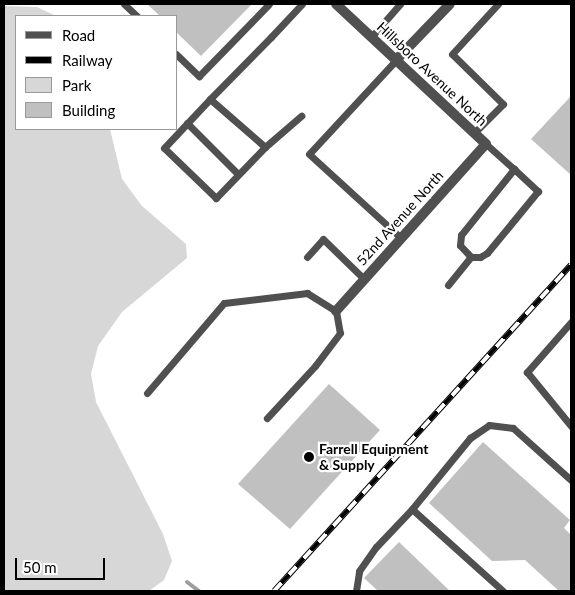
<!DOCTYPE html>
<html>
<head>
<meta charset="utf-8">
<style>
	body { margin:0 }
	#map { position:relative; width:575px; height:595px; overflow:hidden; background:#fff; font-family:Lato,sans-serif }
	div>[style] { position:absolute }
	[style*='--x'] { left:calc(var(--x)*1px); top:calc(var(--y)*1px); width:calc(var(--w)*1px); rotate:calc(var(--a)*1deg) }
	.green>* { inset:0; background:#d7d7d7 }
	.stream>* { height:4px; margin:-2px; padding:0 2px; transform-origin:2px; border-radius:2px; background:#9e9e9e }
	.building>* { inset:0; background:#c0c0c0 }
	.lane>* { height:7px; margin:-3.5px; padding:0 3.5px; transform-origin:3.5px; border-radius:3.5px; background:#505050 }
	.street>* { height:10px; margin:-5px; padding:0 5px; transform-origin:5px; border-radius:5px; background:#505050 }
	.rail>* { height:5.5px; margin-top:-2.75px; transform-origin:0; background:repeating-linear-gradient(90deg,#fff 0 11px,#000 0 22px); box-sizing:border-box; border-block:1px solid #000 }
	.dots>* { width:14px; height:14px; translate:-50% -50%; box-sizing:border-box; border:2px solid #fff; border-radius:50% }
	span { translate:-50% -50%; white-space:nowrap; text-align:center; line-height:1.15; -webkit-text-stroke:4.5px #fff; paint-order:stroke }
	.street-label { font-size:14px; color:#000 }
	.poi-label { font-size:14px; color:#000; font-weight:700 }
	.left { translate:0 -50%; text-align:left }
	.frame { position:absolute; inset:0; border:5px solid #000; pointer-events:none }
	.legend { position:absolute; left:15px; top:15px; width:162px; height:115px; box-sizing:border-box; background:#fff; border:1px solid #999; margin:0; padding:6px 9px; list-style:none; font-size:15px; color:#000 }
	.legend li { display:flex; align-items:center; gap:10px; height:25px }
	.legend b { width:25px; border:1px solid #999 }
	.scale { position:absolute; left:15px; top:558px; width:90px; height:22px; box-sizing:border-box; border:2px solid #000; border-top:0; padding-left:6px; font-size:15px; line-height:18px; white-space:nowrap; color:#000; -webkit-text-stroke:4px #fff; paint-order:stroke }
</style>
</head>
<body>
<div id="map">
	<div class="green">
		<i style="clip-path:polygon(4px 6px,37px 7px,56px 16px,16px 16px,16px 129px,110px 129px,122px 179px,142px 206px,186px 244px,187px 258px,122px 312px,98px 346px,91px 374px,96px 402px,163px 534px,172px 561px,164px 580px,149px 591px,4px 591px)"></i>
	</div>
	<div class="stream">
		<i style="--x:187;--y:582;--w:15;--a:37"></i>
	</div>
	<div class="building">
		<i style="clip-path:polygon(147px 4px,252px 4px,201px 56px,176px 32px,176px 16px,160px 16px)"></i>
		<i style="clip-path:polygon(571px 96px,571px 175px,531px 139px)"></i>
		<i style="clip-path:polygon(329px 384px,380px 430px,290px 529px,238px 484px)"></i>
		<i style="clip-path:polygon(483px 442px,570px 520px,564px 528px,571px 535px,571px 591px,559px 591px,525px 560px,492px 561px,429px 503px)"></i>
		<i style="clip-path:polygon(399px 542px,450px 591px,378px 591px,364px 578px)"></i>
	</div>
	<div class="lane">
		<i style="--x:124;--y:4;--w:18;--a:43"></i>
		<i style="--x:372;--y:36;--w:43;--a:-48.8"></i>
		<i style="--x:176;--y:54;--w:32;--a:44"></i>
		<i style="--x:199;--y:76;--w:100;--a:-45.8"></i>
		<i style="--x:397;--y:59;--w:129;--a:132.8"></i>
		<i style="--x:309;--y:154;--w:125;--a:42.4"></i>
		<i style="--x:210;--y:99;--w:73;--a:41.1"></i>
		<i style="--x:265;--y:147;--w:71;--a:133.9"></i>
		<i style="--x:216;--y:198;--w:72;--a:-136.1"></i>
		<i style="--x:164;--y:148;--w:67;--a:-46.8"></i>
		<i style="--x:210;--y:99;--w:87;--a:-45.5"></i>
		<i style="--x:271;--y:37;--w:45;--a:-46.8"></i>
		<i style="--x:187;--y:123;--w:72;--a:45"></i>
		<i style="--x:474;--y:133;--w:41;--a:-45"></i>
		<i style="--x:503;--y:104;--w:71;--a:-135.6"></i>
		<i style="--x:452;--y:54;--w:68;--a:-47.4"></i>
		<i style="--x:486;--y:144;--w:38;--a:42"></i>
		<i style="--x:514;--y:169;--w:33;--a:43"></i>
		<i style="--x:538;--y:191;--w:80;--a:129.4"></i>
		<i style="--x:487;--y:253;--w:8;--a:150"></i>
		<i style="--x:480;--y:257;--w:9;--a:180"></i>
		<i style="--x:471;--y:257;--w:16;--a:-133"></i>
		<i style="--x:460;--y:245;--w:10;--a:-84"></i>
		<i style="--x:461;--y:235;--w:85;--a:-51.2"></i>
		<i style="--x:265;--y:147;--w:48;--a:-40.7"></i>
		<i style="--x:307;--y:257;--w:24;--a:-48"></i>
		<i style="--x:323;--y:239;--w:57;--a:44.3"></i>
		<i style="--x:448;--y:285;--w:36;--a:-51"></i>
		<i style="--x:571;--y:322;--w:67;--a:131.3"></i>
		<i style="--x:527;--y:372;--w:70;--a:50.8"></i>
		<i style="--x:147;--y:393;--w:118;--a:-49.5"></i>
		<i style="--x:224;--y:303;--w:84;--a:-6.9"></i>
		<i style="--x:307;--y:293;--w:34;--a:32"></i>
		<i style="--x:336;--y:311;--w:22;--a:80"></i>
		<i style="--x:340;--y:333;--w:41;--a:127.1"></i>
		<i style="--x:315;--y:366;--w:71;--a:132.7"></i>
		<i style="--x:356;--y:591;--w:20;--a:-81"></i>
		<i style="--x:359;--y:571;--w:29;--a:-55"></i>
		<i style="--x:376;--y:547;--w:52;--a:-46.5"></i>
		<i style="--x:503;--y:591;--w:122;--a:-138"></i>
		<i style="--x:412;--y:509;--w:92;--a:-50.8"></i>
		<i style="--x:470;--y:438;--w:23;--a:-34"></i>
		<i style="--x:489;--y:425;--w:24;--a:7"></i>
		<i style="--x:513;--y:428;--w:78;--a:41.9"></i>
	</div>
	<div class="street">
		<i style="--x:397;--y:59;--w:76;--a:-46.1"></i>
		<i style="--x:336;--y:311;--w:224;--a:-48.1"></i>
		<i style="--x:486;--y:144;--w:205;--a:-137"></i>
	</div>
	<div class="rail">
		<i style="--x:274;--y:591;--w:441;--a:-47.7"></i>
	</div>
	<div class="dots">
		<i style="left:309px;top:457px;background:#000"></i>
	</div>
	<div class="street-label">
		<span style="left:432px;top:74px;rotate:43deg">Hillsboro Avenue North</span>
		<span style="left:400px;top:218px;rotate:-48deg">52nd Avenue North</span>
	</div>
	<div class="poi-label">
		<span class="left" style="left:319px;top:457px">Farrell Equipment<br>&amp; Supply</span>
	</div>
	<div class="frame"></div>
	<ul class="legend">
	<li><b style="height:6px;background:#505050"></b>Road</li>
	<li><b style="height:6px;background:#000"></b>Railway</li>
	<li><b style="height:14px;background:#d7d7d7"></b>Park</li>
	<li><b style="height:14px;background:#c0c0c0"></b>Building</li>
	</ul>
	<div class="scale">50 m</div>
</div>
</body>
</html>
